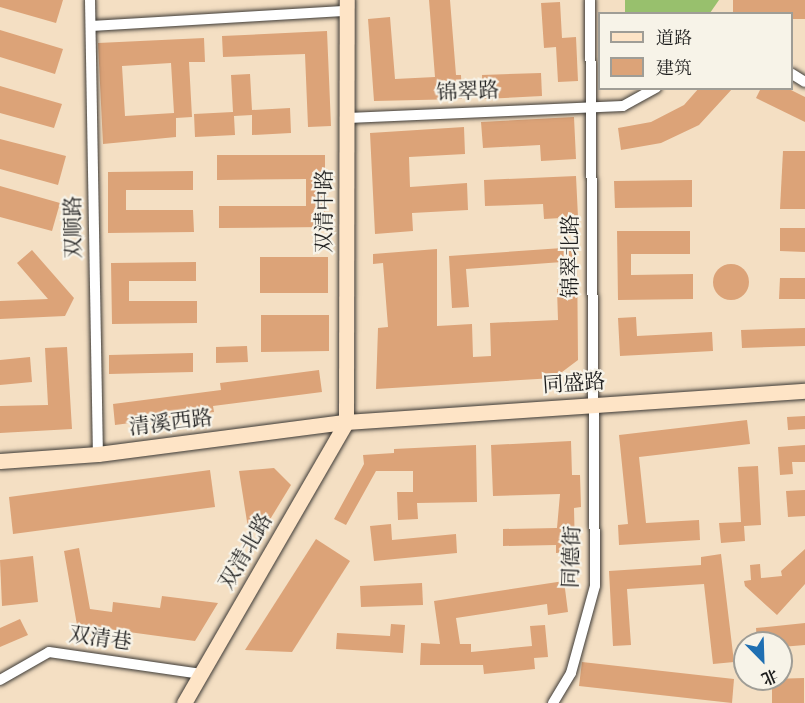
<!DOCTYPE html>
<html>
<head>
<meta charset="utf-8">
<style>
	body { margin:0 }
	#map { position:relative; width:805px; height:703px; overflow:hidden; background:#f4dfc3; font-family:"IM FELL English","Noto Serif SC",serif }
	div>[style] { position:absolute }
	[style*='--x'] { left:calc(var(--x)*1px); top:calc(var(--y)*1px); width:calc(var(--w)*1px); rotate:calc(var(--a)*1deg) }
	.green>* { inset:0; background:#98c06d }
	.building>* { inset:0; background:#dca378 }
	.round { border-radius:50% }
	.roads { filter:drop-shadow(0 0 2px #3c3935) drop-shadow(0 0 2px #3c3935) }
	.street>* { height:10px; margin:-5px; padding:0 5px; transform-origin:5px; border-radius:5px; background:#fff }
	.secondary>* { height:15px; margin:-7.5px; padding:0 7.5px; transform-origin:7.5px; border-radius:7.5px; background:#fee4c6 }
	span { translate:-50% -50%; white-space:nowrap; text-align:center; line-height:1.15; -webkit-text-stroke:4.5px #f7f3e8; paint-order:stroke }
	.street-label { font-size:21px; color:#1c1c1c }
	.legend { position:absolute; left:598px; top:12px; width:195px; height:78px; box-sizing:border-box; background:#f7f3e8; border:2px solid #9f9d96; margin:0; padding:8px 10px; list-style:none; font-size:18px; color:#1c1c1c }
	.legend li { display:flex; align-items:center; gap:12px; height:30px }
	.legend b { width:30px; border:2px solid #9f9d96 }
	.north { position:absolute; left:733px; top:631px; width:60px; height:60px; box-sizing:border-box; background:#f7f3e8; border:2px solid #9f9d96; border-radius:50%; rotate:157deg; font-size:16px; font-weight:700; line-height:24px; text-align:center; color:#1c1c1c }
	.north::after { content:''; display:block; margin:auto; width:21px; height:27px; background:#1f6fb2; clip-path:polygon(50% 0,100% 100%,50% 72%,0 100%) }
</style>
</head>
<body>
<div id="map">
	<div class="green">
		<i style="clip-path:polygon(625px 0,719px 0,710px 13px,625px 14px)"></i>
	</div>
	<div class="building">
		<i style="clip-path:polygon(0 0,63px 0,56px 23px,0 7px)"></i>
		<i style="clip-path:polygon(429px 0,450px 0,456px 75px,461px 75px,462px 99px,374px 101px,368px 19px,390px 17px,395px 79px,435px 77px)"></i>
		<i style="clip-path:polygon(733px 0,805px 0,805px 19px,792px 19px,792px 14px,733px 14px)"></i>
		<i style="clip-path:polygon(560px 2px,562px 38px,576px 37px,578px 81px,558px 82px,556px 47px,544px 48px,541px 3px)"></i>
		<i style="clip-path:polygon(0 30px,63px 49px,55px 74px,0 57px)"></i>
		<i style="clip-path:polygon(327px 31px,331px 126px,308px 127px,305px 54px,223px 57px,222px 36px)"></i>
		<i style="clip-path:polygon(evenodd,204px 38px,205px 62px,189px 62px,192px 117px,176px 118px,176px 137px,103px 144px,98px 43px,204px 38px,171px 63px,174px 113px,125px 116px,122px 66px,171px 63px)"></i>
		<i style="clip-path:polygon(541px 73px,542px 96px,483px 99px,482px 75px)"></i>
		<i style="clip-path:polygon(250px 74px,252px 110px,290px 108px,291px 133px,252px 135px,252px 115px,234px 116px,235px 135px,195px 137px,194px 114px,233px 112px,231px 75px)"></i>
		<i style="clip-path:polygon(0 86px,62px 104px,54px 128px,0 113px)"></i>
		<i style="clip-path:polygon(699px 88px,733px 88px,699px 125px,661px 143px,621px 150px,618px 128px,651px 122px,684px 105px)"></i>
		<i style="clip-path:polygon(761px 88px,787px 88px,805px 97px,805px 122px,756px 98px)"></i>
		<i style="clip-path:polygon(574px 117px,576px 159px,541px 161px,540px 145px,483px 148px,481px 122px)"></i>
		<i style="clip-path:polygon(464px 127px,465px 154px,409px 157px,410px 187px,467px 183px,468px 210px,412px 213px,413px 231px,375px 234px,370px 133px)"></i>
		<i style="clip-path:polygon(0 139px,66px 156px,58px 185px,0 169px)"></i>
		<i style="clip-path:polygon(783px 151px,805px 151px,805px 209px,780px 209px)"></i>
		<i style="clip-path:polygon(217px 155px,325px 155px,325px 227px,219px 228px,219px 206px,306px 206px,306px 179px,217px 180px)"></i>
		<i style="clip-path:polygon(193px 171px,193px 190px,126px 190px,126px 210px,193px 210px,194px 232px,108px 233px,108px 172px)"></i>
		<i style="clip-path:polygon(576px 176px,578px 217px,544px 219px,543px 204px,485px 206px,484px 180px)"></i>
		<i style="clip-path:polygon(692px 180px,692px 207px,615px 208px,614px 181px)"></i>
		<i style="clip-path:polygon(0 186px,60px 203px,52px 231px,0 217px)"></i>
		<i style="clip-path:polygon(780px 228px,805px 228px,805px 252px,780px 251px)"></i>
		<i style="clip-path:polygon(617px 231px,690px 231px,690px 254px,631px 254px,631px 275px,693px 274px,693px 299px,618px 300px)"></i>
		<i style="clip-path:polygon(577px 247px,578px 360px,554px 378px,376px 389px,378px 328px,388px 327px,383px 263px,373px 264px,373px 254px,437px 249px,437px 326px,472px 324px,473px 357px,491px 356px,490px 323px,558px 320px,557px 289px,564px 289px,562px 262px,466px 269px,469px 307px,452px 308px,449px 256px)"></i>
		<i style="clip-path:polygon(32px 250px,74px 298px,65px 316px,0 319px,0 301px,48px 299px,17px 263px)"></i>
		<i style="clip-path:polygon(260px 257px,328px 257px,328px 293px,260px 293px)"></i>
		<i style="clip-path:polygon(196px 262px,196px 281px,129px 281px,129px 301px,197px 301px,197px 323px,112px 324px,111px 263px)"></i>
		<i class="round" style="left:713px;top:264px;width:36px;height:36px"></i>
		<i style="clip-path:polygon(780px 278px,805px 278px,805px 299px,779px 299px)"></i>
		<i style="clip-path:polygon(261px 315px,329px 315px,329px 351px,261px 352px)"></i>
		<i style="clip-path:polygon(636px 317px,637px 336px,712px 332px,713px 351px,620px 356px,618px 318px)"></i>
		<i style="clip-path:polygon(805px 328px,805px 346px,742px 348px,741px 330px)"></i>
		<i style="clip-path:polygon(247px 346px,248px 362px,216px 363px,216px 347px)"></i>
		<i style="clip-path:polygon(67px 347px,72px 429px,0 433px,0 406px,48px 405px,45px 348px)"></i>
		<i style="clip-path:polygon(193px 353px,193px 372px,109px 374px,109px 355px)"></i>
		<i style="clip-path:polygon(30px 357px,32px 382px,0 385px,0 360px)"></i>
		<i style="clip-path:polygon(319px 370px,322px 392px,213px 406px,214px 412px,115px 425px,113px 404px,221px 390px,220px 383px)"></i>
		<i style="clip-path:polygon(805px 416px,805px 429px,788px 430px,787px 417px)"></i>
		<i style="clip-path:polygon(747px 420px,750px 444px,639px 457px,646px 523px,699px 520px,700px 540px,619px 545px,618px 525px,628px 524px,619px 435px)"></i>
		<i style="clip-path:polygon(571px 441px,572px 475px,580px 475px,581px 507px,574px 508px,575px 552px,556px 553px,556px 545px,503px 546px,503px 529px,557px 528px,560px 494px,493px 496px,491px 445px)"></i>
		<i style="clip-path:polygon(476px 445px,477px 502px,417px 503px,418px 519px,398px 520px,397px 492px,413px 492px,413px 471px,376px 471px,346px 525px,334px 519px,364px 464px,363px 455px,394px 453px,394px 449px)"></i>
		<i style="clip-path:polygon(805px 445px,805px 462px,792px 462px,793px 474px,780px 475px,778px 447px)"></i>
		<i style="clip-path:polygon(758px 466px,761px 525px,744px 526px,745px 541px,721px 543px,719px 523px,741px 522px,738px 467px)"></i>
		<i style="clip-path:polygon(274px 468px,291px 485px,266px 526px,248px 528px,239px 471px)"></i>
		<i style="clip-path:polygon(210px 470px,215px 507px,13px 534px,9px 497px)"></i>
		<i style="clip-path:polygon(805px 490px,805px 516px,788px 517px,786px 491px)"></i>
		<i style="clip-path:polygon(391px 524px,392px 540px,456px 534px,457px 553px,374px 561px,370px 526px)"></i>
		<i style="clip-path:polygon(316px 539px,350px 561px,292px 652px,245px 650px)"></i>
		<i style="clip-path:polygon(79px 548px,90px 609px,112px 612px,113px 602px,160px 608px,162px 596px,218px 603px,195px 641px,77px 625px,64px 551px)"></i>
		<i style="clip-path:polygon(805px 549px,805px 584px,777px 615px,745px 586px,744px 581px,751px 580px,750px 565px,760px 564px,761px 578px,782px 576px,781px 571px)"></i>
		<i style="clip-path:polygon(721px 554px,734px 662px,713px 664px,704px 584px,627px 589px,631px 645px,613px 646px,609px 571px,701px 565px,701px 557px)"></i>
		<i style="clip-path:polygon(33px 556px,38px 602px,2px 606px,0 560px)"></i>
		<i style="clip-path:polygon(564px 581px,568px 612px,548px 615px,547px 604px,456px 618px,460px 644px,471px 644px,471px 652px,532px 646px,530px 626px,545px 625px,548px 657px,534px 658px,535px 669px,484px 674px,483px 665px,420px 665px,421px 643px,440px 644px,434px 601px)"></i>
		<i style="clip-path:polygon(422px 583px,423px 605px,361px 607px,360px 586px)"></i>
		<i style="clip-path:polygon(20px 619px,28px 635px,0 647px,0 628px)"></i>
		<i style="clip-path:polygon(805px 623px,805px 645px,781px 647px,781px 643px,757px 643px,756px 628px)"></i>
		<i style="clip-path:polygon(391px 624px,405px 625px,403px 653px,336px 649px,337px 633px,390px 636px)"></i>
		<i style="clip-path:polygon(582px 662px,734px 679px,732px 703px,579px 686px)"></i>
		<i style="clip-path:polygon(804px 678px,804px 703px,772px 703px,772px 679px)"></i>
	</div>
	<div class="roads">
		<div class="street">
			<i style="--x:90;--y:0;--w:454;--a:89"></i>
			<i style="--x:92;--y:26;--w:255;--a:-3.4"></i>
			<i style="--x:792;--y:74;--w:15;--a:32"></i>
			<i style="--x:348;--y:118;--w:275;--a:-2.5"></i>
			<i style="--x:623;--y:106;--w:38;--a:-29"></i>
			<i style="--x:0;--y:680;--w:56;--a:-29.7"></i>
			<i style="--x:49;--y:652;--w:154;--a:8.2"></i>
			<i style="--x:553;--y:703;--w:35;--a:-59"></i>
			<i style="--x:571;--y:673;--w:90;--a:-74.6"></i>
			<i style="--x:595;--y:586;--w:586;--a:-90.49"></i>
		</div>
		<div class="secondary">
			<i style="--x:0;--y:461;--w:98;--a:-4.1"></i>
			<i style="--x:98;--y:454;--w:250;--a:-7.4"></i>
			<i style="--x:346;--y:422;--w:460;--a:-3.9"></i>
			<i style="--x:184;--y:703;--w:324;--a:-60"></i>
			<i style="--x:346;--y:422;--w:422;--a:-89.9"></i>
		</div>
	</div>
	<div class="street-label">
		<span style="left:468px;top:93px;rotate:-3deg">锦翠路</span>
		<span style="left:326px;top:211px;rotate:-90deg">双清中路</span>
		<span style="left:75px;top:227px;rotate:-91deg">双顺路</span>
		<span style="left:572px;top:256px;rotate:-90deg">锦翠北路</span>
		<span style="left:574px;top:385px;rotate:-4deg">同盛路</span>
		<span style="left:171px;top:424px;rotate:-7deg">清溪西路</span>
		<span style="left:247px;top:552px;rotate:-60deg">双清北路</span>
		<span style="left:573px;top:557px;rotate:-88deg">同德街</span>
		<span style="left:100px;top:640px;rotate:8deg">双清巷</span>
	</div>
	<ul class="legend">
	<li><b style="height:8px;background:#fee4c6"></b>道路</li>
	<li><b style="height:16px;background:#dca378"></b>建筑</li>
	</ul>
	<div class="north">北</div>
</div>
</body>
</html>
